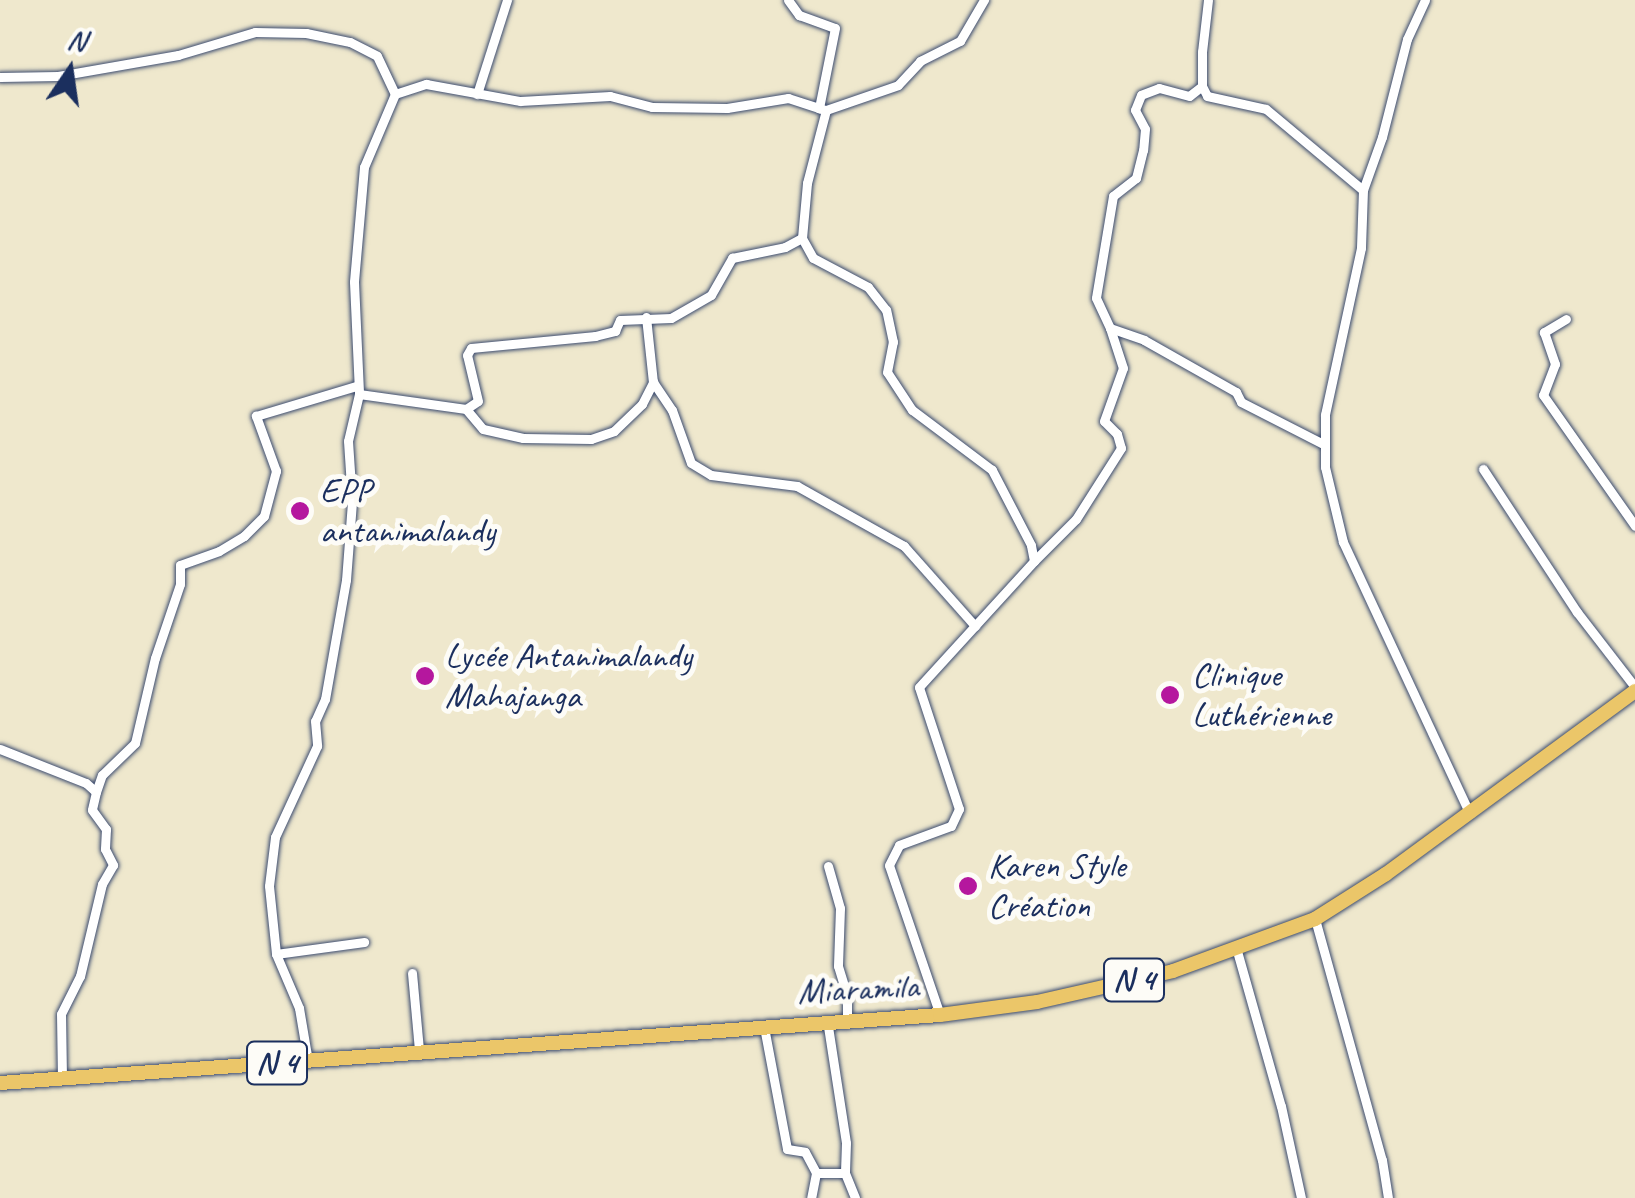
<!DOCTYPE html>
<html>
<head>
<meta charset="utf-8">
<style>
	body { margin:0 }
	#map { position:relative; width:1635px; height:1198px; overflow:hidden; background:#efe8cd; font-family:Caveat,sans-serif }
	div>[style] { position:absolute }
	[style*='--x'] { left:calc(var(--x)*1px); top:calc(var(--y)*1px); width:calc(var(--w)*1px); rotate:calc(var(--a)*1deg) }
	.roads { filter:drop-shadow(0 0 2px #3b4b6f) drop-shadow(0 0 2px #3b4b6f) }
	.minor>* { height:9px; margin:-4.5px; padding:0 4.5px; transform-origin:4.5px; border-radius:4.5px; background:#fff }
	.primary>* { height:14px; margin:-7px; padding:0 7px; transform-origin:7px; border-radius:7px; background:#ebc669 }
	.dots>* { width:28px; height:28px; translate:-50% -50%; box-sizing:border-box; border:5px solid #fdfcf7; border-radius:50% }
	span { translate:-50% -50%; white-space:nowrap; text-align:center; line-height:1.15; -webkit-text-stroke:10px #fdfcf7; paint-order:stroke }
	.shield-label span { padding:2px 8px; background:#fdfcf7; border:2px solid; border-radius:8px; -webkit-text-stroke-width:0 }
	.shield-label { font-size:32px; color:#1b2f5e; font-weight:700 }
	.poi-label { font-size:35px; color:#1b2f5e }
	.left { translate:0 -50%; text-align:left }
	.street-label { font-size:35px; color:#1b2f5e }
	.north { position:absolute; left:20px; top:20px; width:100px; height:100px; -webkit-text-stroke:8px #fdfcf7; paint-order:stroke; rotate:13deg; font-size:28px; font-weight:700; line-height:40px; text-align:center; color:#1b2f5e }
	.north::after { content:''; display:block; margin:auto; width:35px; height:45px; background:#1b2f5e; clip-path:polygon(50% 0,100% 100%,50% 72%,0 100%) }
</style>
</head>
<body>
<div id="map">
	<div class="roads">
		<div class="minor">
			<i style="--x:788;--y:0;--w:19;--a:54"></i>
			<i style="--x:799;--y:15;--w:38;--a:20"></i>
			<i style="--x:835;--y:28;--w:82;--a:101.3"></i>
			<i style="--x:1208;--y:0;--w:52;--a:96.6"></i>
			<i style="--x:1202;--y:52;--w:34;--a:90"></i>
			<i style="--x:1202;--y:86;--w:11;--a:63"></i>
			<i style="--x:1207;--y:96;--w:60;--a:12.4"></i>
			<i style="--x:1266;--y:109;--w:126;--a:39.9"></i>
			<i style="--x:1425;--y:0;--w:43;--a:114.8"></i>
			<i style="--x:1407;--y:39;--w:101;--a:104.3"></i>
			<i style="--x:1382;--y:137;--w:56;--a:109.7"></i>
			<i style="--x:1363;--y:190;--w:58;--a:92"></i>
			<i style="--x:1361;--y:248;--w:171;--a:102.2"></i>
			<i style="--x:1325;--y:415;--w:52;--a:90"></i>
			<i style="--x:1325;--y:467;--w:77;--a:76.5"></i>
			<i style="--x:1343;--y:542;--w:300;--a:65"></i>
			<i style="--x:0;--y:77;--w:58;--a:-1"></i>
			<i style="--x:58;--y:76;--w:122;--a:-9.9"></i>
			<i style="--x:178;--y:55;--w:80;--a:-16.6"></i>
			<i style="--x:255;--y:32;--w:51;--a:1.1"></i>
			<i style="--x:306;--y:33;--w:45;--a:11.6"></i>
			<i style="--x:350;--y:42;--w:30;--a:27"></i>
			<i style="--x:377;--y:56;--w:42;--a:64.7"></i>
			<i style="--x:395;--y:94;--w:79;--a:113"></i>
			<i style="--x:364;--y:167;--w:115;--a:95"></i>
			<i style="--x:354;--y:282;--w:112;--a:87.4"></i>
			<i style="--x:359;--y:394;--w:48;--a:103.2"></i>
			<i style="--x:348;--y:441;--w:61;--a:86.2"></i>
			<i style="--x:352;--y:502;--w:78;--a:94.4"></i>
			<i style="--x:346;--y:580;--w:121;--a:100"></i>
			<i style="--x:325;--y:699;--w:24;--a:114"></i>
			<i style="--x:315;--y:721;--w:25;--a:85"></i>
			<i style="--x:317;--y:746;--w:100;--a:114.8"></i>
			<i style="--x:275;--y:837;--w:49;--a:97"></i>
			<i style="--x:269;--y:886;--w:68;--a:84.1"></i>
			<i style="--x:276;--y:954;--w:59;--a:66.9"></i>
			<i style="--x:299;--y:1008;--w:54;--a:80.4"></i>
			<i style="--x:1202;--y:86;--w:16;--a:142"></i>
			<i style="--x:1189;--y:96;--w:31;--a:-165"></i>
			<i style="--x:1159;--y:88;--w:19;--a:159"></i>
			<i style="--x:1141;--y:95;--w:16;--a:112"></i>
			<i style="--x:1135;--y:110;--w:21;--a:62"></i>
			<i style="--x:1145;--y:129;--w:21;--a:95"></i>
			<i style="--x:1143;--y:150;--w:29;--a:104"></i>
			<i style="--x:1136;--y:178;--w:29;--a:142"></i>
			<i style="--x:1113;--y:196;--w:103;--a:99.5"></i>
			<i style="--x:1096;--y:298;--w:33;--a:65"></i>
			<i style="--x:1110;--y:328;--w:36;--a:19"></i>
			<i style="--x:1144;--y:340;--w:106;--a:29.5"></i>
			<i style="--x:1236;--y:392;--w:11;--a:63"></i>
			<i style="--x:1241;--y:402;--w:94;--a:27.1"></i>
			<i style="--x:395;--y:94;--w:33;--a:-18"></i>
			<i style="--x:426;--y:84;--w:96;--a:10.3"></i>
			<i style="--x:520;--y:101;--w:90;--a:-3.2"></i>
			<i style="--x:610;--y:96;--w:43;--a:14.7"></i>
			<i style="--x:652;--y:107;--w:75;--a:0.8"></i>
			<i style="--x:727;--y:108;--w:62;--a:-9.3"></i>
			<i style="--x:788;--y:98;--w:40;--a:18"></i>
			<i style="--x:477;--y:94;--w:99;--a:-72.3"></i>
			<i style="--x:646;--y:317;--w:65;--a:83.9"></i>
			<i style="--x:653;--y:382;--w:34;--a:56"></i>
			<i style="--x:672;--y:410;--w:56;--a:70.3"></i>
			<i style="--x:691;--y:463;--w:23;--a:31"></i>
			<i style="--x:711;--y:475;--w:87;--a:7.3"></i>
			<i style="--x:797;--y:486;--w:123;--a:29.3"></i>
			<i style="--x:904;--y:546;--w:107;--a:48.4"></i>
			<i style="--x:1566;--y:319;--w:26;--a:149"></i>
			<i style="--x:1544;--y:332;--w:34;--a:71"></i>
			<i style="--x:1555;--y:364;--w:33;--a:111"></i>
			<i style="--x:1543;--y:395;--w:160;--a:54.9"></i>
			<i style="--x:359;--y:394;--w:108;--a:8"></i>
			<i style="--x:466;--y:409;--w:14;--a:-34"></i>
			<i style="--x:478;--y:401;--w:47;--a:-103.4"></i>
			<i style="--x:467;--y:355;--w:8;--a:-60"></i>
			<i style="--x:471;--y:348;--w:125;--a:-5.5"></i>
			<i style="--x:595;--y:336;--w:21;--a:-14"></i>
			<i style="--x:615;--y:331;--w:12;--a:-66"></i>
			<i style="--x:620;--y:320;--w:51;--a:-2.2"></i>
			<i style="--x:671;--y:318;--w:46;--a:-29.9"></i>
			<i style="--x:711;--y:295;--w:43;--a:-60.4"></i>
			<i style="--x:732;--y:258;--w:54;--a:-11.7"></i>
			<i style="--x:785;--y:247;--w:19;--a:-28"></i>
			<i style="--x:466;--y:409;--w:26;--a:50"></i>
			<i style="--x:483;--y:429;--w:41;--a:12.7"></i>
			<i style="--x:523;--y:438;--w:68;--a:0.8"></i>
			<i style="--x:591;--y:439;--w:24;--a:-19"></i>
			<i style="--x:614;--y:431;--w:39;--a:-44"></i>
			<i style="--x:642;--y:404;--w:25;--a:-63"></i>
			<i style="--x:1483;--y:469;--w:171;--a:56.7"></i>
			<i style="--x:1577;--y:612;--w:95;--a:52.3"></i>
			<i style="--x:1034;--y:561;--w:59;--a:-45"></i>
			<i style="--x:1076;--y:519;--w:84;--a:-57.6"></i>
			<i style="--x:1121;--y:448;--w:15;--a:-106"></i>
			<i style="--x:1117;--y:434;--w:18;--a:-135"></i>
			<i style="--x:1104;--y:421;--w:56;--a:-70.3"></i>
			<i style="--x:1123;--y:368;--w:42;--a:-108"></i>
			<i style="--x:0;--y:749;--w:92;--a:21.6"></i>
			<i style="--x:86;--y:783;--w:13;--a:42"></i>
			<i style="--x:96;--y:792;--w:18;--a:103"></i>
			<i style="--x:92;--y:810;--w:24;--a:54"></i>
			<i style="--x:106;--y:829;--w:20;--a:93"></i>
			<i style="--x:105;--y:849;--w:18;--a:63"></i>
			<i style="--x:113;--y:865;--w:22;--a:120"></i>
			<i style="--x:102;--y:884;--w:95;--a:103.4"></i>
			<i style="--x:80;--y:976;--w:42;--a:116.6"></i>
			<i style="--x:61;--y:1014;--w:62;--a:89.1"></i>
			<i style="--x:96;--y:792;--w:18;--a:-71"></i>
			<i style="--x:102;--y:775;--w:46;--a:-44.1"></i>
			<i style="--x:135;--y:743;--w:87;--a:-76.8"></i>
			<i style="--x:155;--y:658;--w:78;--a:-71.3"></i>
			<i style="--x:180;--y:584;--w:19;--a:-90"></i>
			<i style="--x:180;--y:565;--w:41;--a:-19.7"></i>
			<i style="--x:219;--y:551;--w:29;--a:-31"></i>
			<i style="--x:244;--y:536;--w:28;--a:-45"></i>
			<i style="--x:264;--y:516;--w:47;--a:-75.1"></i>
			<i style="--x:276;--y:471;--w:59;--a:-110"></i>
			<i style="--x:256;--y:416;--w:104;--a:-16.7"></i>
			<i style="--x:828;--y:866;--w:44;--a:74.1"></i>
			<i style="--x:840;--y:908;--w:58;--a:92"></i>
			<i style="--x:838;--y:966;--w:31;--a:73"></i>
			<i style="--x:847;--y:996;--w:23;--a:90"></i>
			<i style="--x:1315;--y:919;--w:250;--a:74.5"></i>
			<i style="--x:1382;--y:1160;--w:38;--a:81"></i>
			<i style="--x:1237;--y:951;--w:161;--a:74.2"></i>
			<i style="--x:1281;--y:1106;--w:94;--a:77.7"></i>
			<i style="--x:276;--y:954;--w:89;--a:-7.8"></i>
			<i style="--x:412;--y:973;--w:77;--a:84.8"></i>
			<i style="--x:940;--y:1015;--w:158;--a:-108.8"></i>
			<i style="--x:889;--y:865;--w:22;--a:-63"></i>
			<i style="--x:899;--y:845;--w:55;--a:-20.1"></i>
			<i style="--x:951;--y:826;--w:19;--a:-65"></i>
			<i style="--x:959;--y:809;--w:128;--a:-108.2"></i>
			<i style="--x:919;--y:687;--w:171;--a:-47.6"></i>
			<i style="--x:1034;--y:561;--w:16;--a:-101"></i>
			<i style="--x:1031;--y:545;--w:85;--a:-117.5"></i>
			<i style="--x:992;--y:470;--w:100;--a:-143.1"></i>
			<i style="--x:912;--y:410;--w:45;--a:-123.3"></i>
			<i style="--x:887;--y:372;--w:31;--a:-79"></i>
			<i style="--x:893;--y:342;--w:33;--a:-102"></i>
			<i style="--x:886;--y:310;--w:29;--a:-128"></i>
			<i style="--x:868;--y:287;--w:62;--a:-152.2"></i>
			<i style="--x:813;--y:258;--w:23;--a:-119"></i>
			<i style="--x:802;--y:238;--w:55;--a:-84.8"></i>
			<i style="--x:807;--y:183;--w:75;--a:-75.4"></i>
			<i style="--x:826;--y:110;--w:76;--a:-19.1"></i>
			<i style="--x:898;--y:85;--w:33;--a:-47"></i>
			<i style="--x:920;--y:61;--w:45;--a:-26.6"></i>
			<i style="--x:960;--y:41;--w:48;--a:-59.7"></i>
			<i style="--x:827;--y:1020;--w:124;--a:81.2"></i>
			<i style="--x:846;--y:1143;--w:30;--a:92"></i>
			<i style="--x:764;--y:1027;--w:124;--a:79.3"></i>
			<i style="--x:787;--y:1149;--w:18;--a:9"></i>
			<i style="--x:805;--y:1152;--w:24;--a:62"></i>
			<i style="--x:816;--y:1173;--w:25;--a:101"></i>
			<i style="--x:816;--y:1173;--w:29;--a:0"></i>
			<i style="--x:845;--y:1173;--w:27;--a:68"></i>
		</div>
		<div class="primary">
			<i style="--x:0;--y:1083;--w:942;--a:-4.14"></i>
			<i style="--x:940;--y:1015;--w:98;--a:-7.6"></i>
			<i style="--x:1037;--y:1002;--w:139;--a:-12.8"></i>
			<i style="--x:1173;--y:971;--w:151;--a:-20.1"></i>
			<i style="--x:1315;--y:919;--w:84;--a:-32.4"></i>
			<i style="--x:1386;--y:874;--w:309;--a:-36.3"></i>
		</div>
	</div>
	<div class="dots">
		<i style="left:300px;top:511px;background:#b5179e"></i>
		<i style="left:425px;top:676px;background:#b5179e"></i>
		<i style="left:1170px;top:695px;background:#b5179e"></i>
		<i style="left:968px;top:886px;background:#b5179e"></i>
	</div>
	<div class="shield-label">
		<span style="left:1134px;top:980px">N 4</span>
		<span style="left:277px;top:1063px">N 4</span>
	</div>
	<div class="poi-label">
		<span class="left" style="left:320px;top:511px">EPP<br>antanimalandy</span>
		<span class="left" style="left:445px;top:676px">Lycée Antanimalandy<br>Mahajanga</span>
		<span class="left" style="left:1192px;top:695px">Clinique<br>Luthérienne</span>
		<span class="left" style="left:988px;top:886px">Karen Style<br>Création</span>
	</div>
	<div class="street-label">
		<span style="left:858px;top:989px;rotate:-3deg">Miaramila</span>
	</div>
	<div class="north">N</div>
</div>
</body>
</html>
